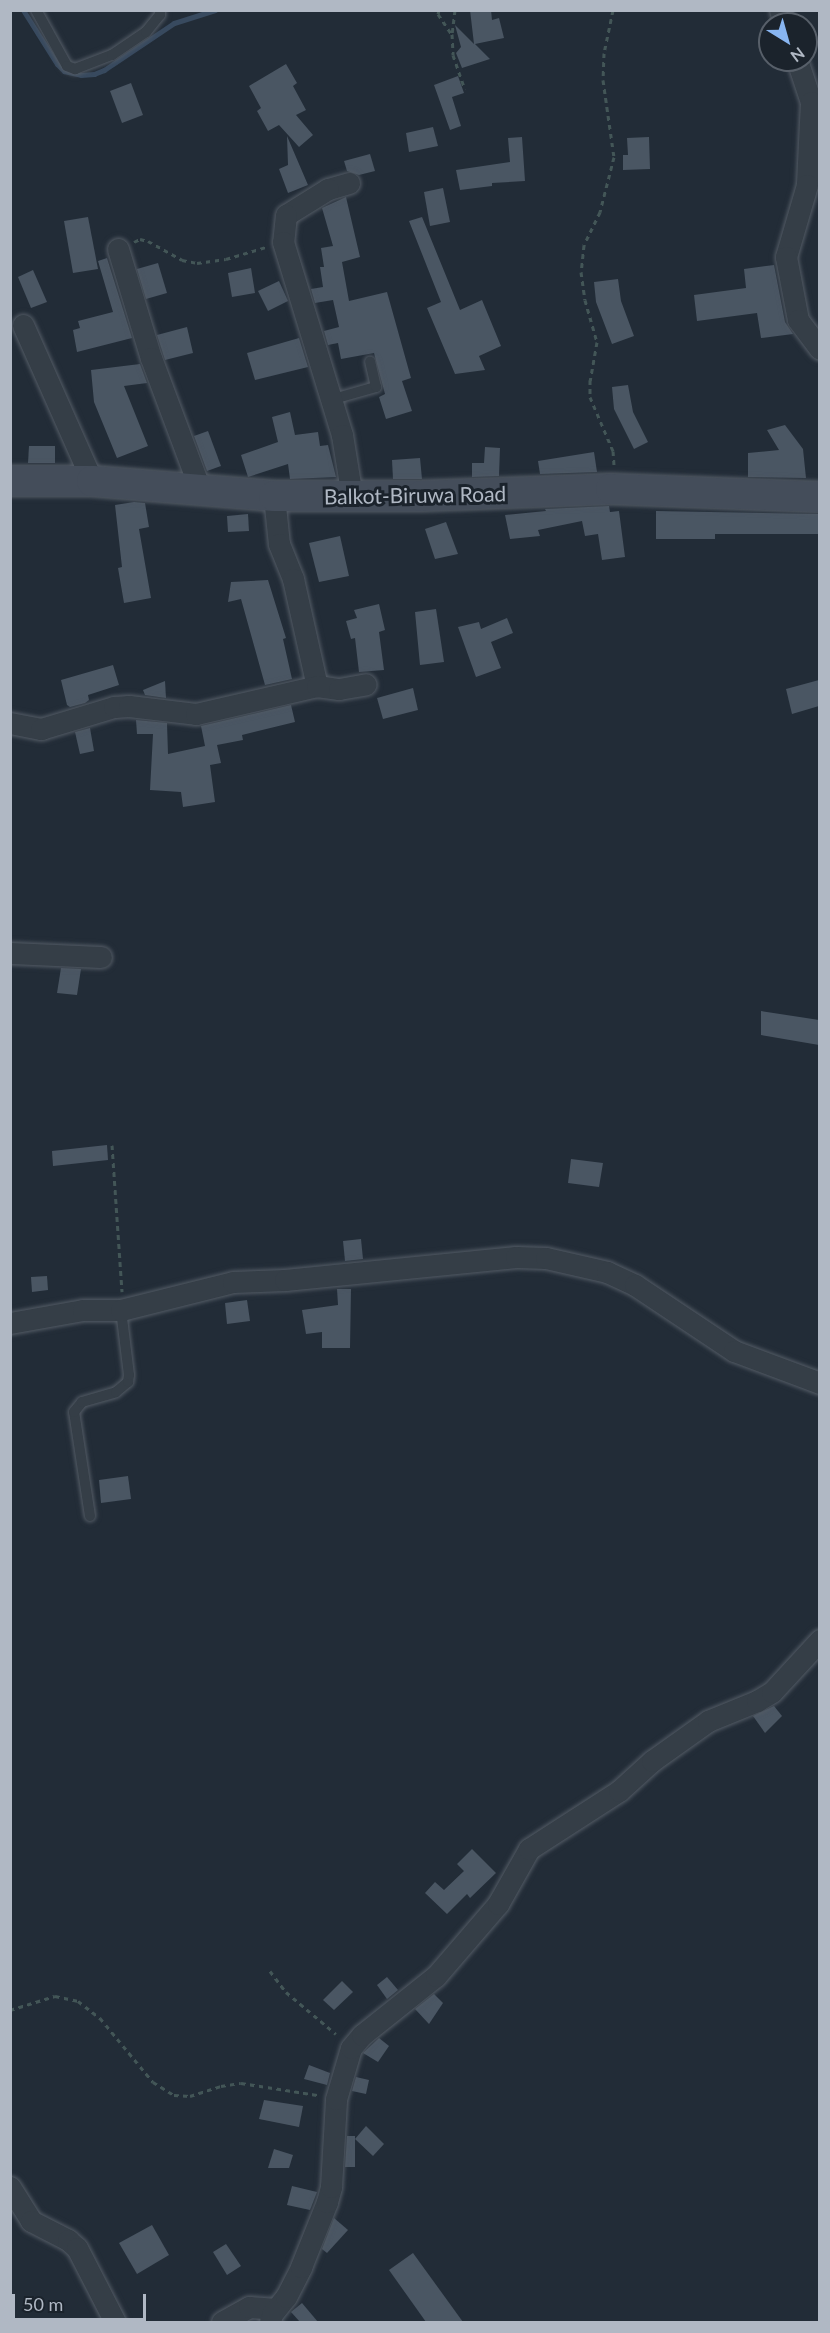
<!DOCTYPE html>
<html>
<head>
<meta charset="utf-8">
<style>
	body { margin:0 }
	#map { position:relative; width:830px; height:2333px; overflow:hidden; background:#222c37; font-family:Lato,sans-serif }
	div>[style] { position:absolute }
	[style*='--x'] { left:calc(var(--x)*1px); top:calc(var(--y)*1px); width:calc(var(--w)*1px); rotate:calc(var(--a)*1deg) }
	.stream>* { height:5px; margin:-2.5px; padding:0 2.5px; transform-origin:2.5px; border-radius:2.5px; background:#384a5f }
	.building>* { inset:0; background:#4a5663 }
	.path>* { height:3px; margin-top:-1.5px; transform-origin:0; background:repeating-linear-gradient(90deg,#435657 0 4.5px,transparent 0 9px) }
	.roads { filter:drop-shadow(0 0 2px #535b65) drop-shadow(0 0 2px #535b65) }
	.service>* { height:10px; margin:-5px; padding:0 5px; transform-origin:5px; border-radius:5px; background:#353e47 }
	.minor>* { height:21px; margin:-10.5px; padding:0 10.5px; transform-origin:10.5px; border-radius:10.5px; background:#353e47 }
	.secondary>* { height:30px; margin:-15px; padding:0 15px; transform-origin:15px; border-radius:15px; background:#444d5a }
	span { translate:-50% -50%; white-space:nowrap; text-align:center; line-height:1.15; -webkit-text-stroke:6px #1b232c; paint-order:stroke }
	.street-label { font-size:21px; color:#b0b8c4 }
	.frame { position:absolute; inset:0; border:12px solid #b0b8c4; pointer-events:none }
	.north { position:absolute; left:758px; top:12px; width:60px; height:60px; box-sizing:border-box; background:#1b232c; border:2px solid #575f69; border-radius:50%; rotate:143deg; font-size:16px; font-weight:700; line-height:24px; text-align:center; color:#b0b8c4 }
	.north::after { content:''; display:block; margin:auto; width:21px; height:27px; background:#88b5f1; clip-path:polygon(50% 0,100% 100%,50% 72%,0 100%) }
	.scale { position:absolute; left:12px; top:2294px; width:134px; height:27px; box-sizing:border-box; border:3px solid #b0b8c4; border-top:0; padding-left:8px; font-size:18px; line-height:21px; white-space:nowrap; color:#b0b8c4; -webkit-text-stroke:4px #1b232c; paint-order:stroke }
</style>
</head>
<body>
<div id="map">
	<div class="stream">
		<i style="--x:23;--y:10;--w:64;--a:57.8"></i>
		<i style="--x:57;--y:64;--w:10;--a:45"></i>
		<i style="--x:64;--y:71;--w:17;--a:13"></i>
		<i style="--x:81;--y:75;--w:13;--a:-4"></i>
		<i style="--x:94;--y:74;--w:11;--a:-22"></i>
		<i style="--x:104;--y:70;--w:84;--a:-33.9"></i>
		<i style="--x:174;--y:23;--w:43;--a:-17.6"></i>
	</div>
	<div class="building">
		<i style="clip-path:polygon(470px 10px,491px 10px,492px 20px,499px 18px,504px 38px,475px 44px,490px 59px,462px 68px,456px 53px,461px 47px,455px 25px,474px 44px)"></i>
		<i style="clip-path:polygon(286px 64px,297px 83px,293px 86px,306px 110px,296px 115px,313px 135px,299px 147px,279px 125px,268px 131px,257px 111px,261px 108px,249px 86px)"></i>
		<i style="clip-path:polygon(458px 76px,464px 93px,452px 97px,461px 126px,450px 130px,434px 85px)"></i>
		<i style="clip-path:polygon(131px 83px,143px 115px,122px 123px,110px 91px)"></i>
		<i style="clip-path:polygon(433px 127px,438px 146px,409px 152px,406px 133px)"></i>
		<i style="clip-path:polygon(287px 136px,308px 185px,288px 193px,279px 169px,288px 165px)"></i>
		<i style="clip-path:polygon(522px 137px,525px 181px,492px 183px,492px 186px,460px 190px,456px 170px,510px 162px,508px 138px)"></i>
		<i style="clip-path:polygon(649px 137px,650px 169px,623px 170px,623px 155px,628px 155px,627px 138px)"></i>
		<i style="clip-path:polygon(370px 154px,375px 171px,359px 175px,347px 171px,344px 161px)"></i>
		<i style="clip-path:polygon(443px 188px,450px 222px,430px 226px,424px 192px)"></i>
		<i style="clip-path:polygon(346px 197px,360px 257px,342px 262px,349px 301px,387px 292px,411px 378px,402px 381px,412px 411px,386px 419px,379px 397px,385px 394px,374px 353px,341px 359px,338px 343px,328px 345px,324px 331px,339px 327px,333px 300px,315px 303px,311px 289px,323px 287px,320px 267px,324px 267px,321px 248px,333px 246px,322px 208px)"></i>
		<i style="clip-path:polygon(88px 217px,98px 269px,73px 273px,64px 221px)"></i>
		<i style="clip-path:polygon(422px 217px,460px 310px,482px 300px,501px 346px,479px 356px,485px 370px,455px 374px,427px 308px,441px 302px,409px 221px)"></i>
		<i style="clip-path:polygon(107px 258px,132px 338px,77px 352px,73px 330px,80px 328px,78px 321px,113px 312px,98px 261px)"></i>
		<i style="clip-path:polygon(158px 263px,167px 293px,146px 299px,137px 269px)"></i>
		<i style="clip-path:polygon(774px 265px,785px 322px,793px 334px,761px 338px,757px 313px,697px 321px,694px 295px,746px 288px,744px 269px)"></i>
		<i style="clip-path:polygon(251px 268px,255px 293px,232px 297px,228px 273px)"></i>
		<i style="clip-path:polygon(33px 270px,47px 302px,31px 308px,18px 277px)"></i>
		<i style="clip-path:polygon(618px 279px,621px 301px,634px 336px,612px 344px,596px 302px,594px 282px)"></i>
		<i style="clip-path:polygon(279px 281px,288px 301px,268px 311px,258px 291px)"></i>
		<i style="clip-path:polygon(187px 327px,193px 353px,165px 360px,157px 335px)"></i>
		<i style="clip-path:polygon(299px 338px,308px 367px,255px 380px,247px 353px)"></i>
		<i style="clip-path:polygon(140px 364px,147px 383px,124px 386px,148px 446px,117px 458px,94px 402px,91px 370px)"></i>
		<i style="clip-path:polygon(628px 385px,633px 412px,648px 442px,634px 449px,614px 409px,612px 387px)"></i>
		<i style="clip-path:polygon(290px 412px,295px 435px,318px 432px,320px 446px,328px 445px,336px 477px,290px 479px,288px 464px,248px 477px,241px 455px,278px 442px,272px 417px)"></i>
		<i style="clip-path:polygon(785px 425px,803px 449px,806px 478px,748px 477px,748px 453px,779px 450px,767px 430px)"></i>
		<i style="clip-path:polygon(208px 431px,221px 466px,207px 471px,194px 436px)"></i>
		<i style="clip-path:polygon(29px 446px,55px 446px,55px 463px,28px 463px)"></i>
		<i style="clip-path:polygon(485px 447px,500px 448px,499px 476px,472px 477px,472px 463px,484px 463px)"></i>
		<i style="clip-path:polygon(594px 452px,597px 472px,540px 474px,538px 461px)"></i>
		<i style="clip-path:polygon(420px 458px,422px 479px,393px 479px,392px 460px)"></i>
		<i style="clip-path:polygon(134px 502px,145px 503px,149px 527px,139px 529px,151px 598px,124px 603px,118px 568px,122px 567px,115px 505px)"></i>
		<i style="clip-path:polygon(609px 506px,610px 512px,619px 511px,625px 557px,602px 560px,598px 534px,585px 536px,582px 521px,538px 530px,540px 536px,510px 539px,505px 515px,546px 511px,545px 509px)"></i>
		<i style="clip-path:polygon(656px 511px,818px 514px,818px 534px,715px 534px,715px 539px,656px 539px)"></i>
		<i style="clip-path:polygon(248px 514px,249px 531px,228px 532px,227px 516px)"></i>
		<i style="clip-path:polygon(446px 522px,458px 554px,435px 559px,425px 529px)"></i>
		<i style="clip-path:polygon(340px 536px,349px 576px,319px 582px,309px 543px)"></i>
		<i style="clip-path:polygon(268px 580px,286px 638px,283px 639px,292px 679px,265px 685px,241px 599px,228px 602px,231px 582px)"></i>
		<i style="clip-path:polygon(379px 604px,385px 630px,379px 632px,384px 670px,359px 672px,355px 638px,351px 639px,346px 621px,357px 618px,354px 610px)"></i>
		<i style="clip-path:polygon(436px 609px,444px 662px,420px 665px,415px 612px)"></i>
		<i style="clip-path:polygon(507px 618px,513px 633px,491px 642px,501px 668px,476px 677px,458px 627px,479px 622px,481px 629px)"></i>
		<i style="clip-path:polygon(113px 665px,119px 685px,88px 695px,89px 700px,85px 703px,70px 707px,67px 705px,61px 680px)"></i>
		<i style="clip-path:polygon(819px 680px,819px 706px,792px 714px,786px 689px)"></i>
		<i style="clip-path:polygon(165px 681px,166px 698px,145px 695px,143px 690px)"></i>
		<i style="clip-path:polygon(413px 688px,418px 710px,383px 719px,377px 698px)"></i>
		<i style="clip-path:polygon(291px 705px,295px 722px,242px 735px,243px 740px,217px 745px,221px 763px,210px 765px,215px 802px,183px 807px,181px 792px,150px 790px,153px 734px,137px 734px,136px 720px,167px 723px,168px 754px,205px 746px,201px 726px)"></i>
		<i style="clip-path:polygon(90px 728px,94px 751px,80px 754px,75px 732px)"></i>
		<i style="clip-path:polygon(61px 968px,81px 969px,77px 995px,57px 993px)"></i>
		<i style="clip-path:polygon(761px 1011px,819px 1020px,819px 1045px,761px 1035px)"></i>
		<i style="clip-path:polygon(107px 1145px,108px 1160px,53px 1166px,52px 1151px)"></i>
		<i style="clip-path:polygon(571px 1159px,603px 1163px,599px 1187px,568px 1183px)"></i>
		<i style="clip-path:polygon(361px 1239px,363px 1259px,345px 1261px,343px 1241px)"></i>
		<i style="clip-path:polygon(47px 1276px,48px 1290px,32px 1292px,31px 1277px)"></i>
		<i style="clip-path:polygon(337px 1289px,351px 1289px,350px 1348px,322px 1348px,322px 1332px,306px 1334px,302px 1310px,338px 1305px)"></i>
		<i style="clip-path:polygon(247px 1300px,250px 1321px,227px 1324px,225px 1303px)"></i>
		<i style="clip-path:polygon(128px 1476px,131px 1499px,101px 1503px,99px 1480px)"></i>
		<i style="clip-path:polygon(774px 1706px,782px 1716px,765px 1733px,753px 1716px)"></i>
		<i style="clip-path:polygon(472px 1849px,496px 1873px,470px 1898px,467px 1894px,447px 1914px,425px 1893px,435px 1882px,444px 1890px,464px 1871px,457px 1864px)"></i>
		<i style="clip-path:polygon(387px 1977px,398px 1990px,387px 1999px,377px 1985px)"></i>
		<i style="clip-path:polygon(342px 1981px,353px 1992px,334px 2010px,323px 2000px)"></i>
		<i style="clip-path:polygon(434px 1994px,443px 2003px,429px 2024px,415px 2009px)"></i>
		<i style="clip-path:polygon(379px 2038px,389px 2046px,378px 2062px,363px 2053px)"></i>
		<i style="clip-path:polygon(309px 2065px,330px 2073px,327px 2085px,304px 2079px)"></i>
		<i style="clip-path:polygon(356px 2077px,369px 2080px,366px 2094px,352px 2091px)"></i>
		<i style="clip-path:polygon(264px 2100px,303px 2106px,299px 2127px,259px 2119px)"></i>
		<i style="clip-path:polygon(366px 2126px,384px 2144px,373px 2156px,355px 2139px)"></i>
		<i style="clip-path:polygon(347px 2136px,355px 2136px,355px 2167px,345px 2167px)"></i>
		<i style="clip-path:polygon(274px 2149px,293px 2155px,289px 2168px,268px 2168px)"></i>
		<i style="clip-path:polygon(292px 2186px,317px 2192px,310px 2210px,287px 2205px)"></i>
		<i style="clip-path:polygon(334px 2218px,348px 2230px,327px 2253px,322px 2249px)"></i>
		<i style="clip-path:polygon(152px 2225px,169px 2255px,137px 2274px,119px 2243px)"></i>
		<i style="clip-path:polygon(226px 2244px,241px 2266px,227px 2275px,213px 2252px)"></i>
		<i style="clip-path:polygon(413px 2253px,463px 2322px,426px 2322px,389px 2270px)"></i>
		<i style="clip-path:polygon(302px 2303px,318px 2322px,300px 2322px,291px 2312px)"></i>
	</div>
	<div class="path">
		<i style="--x:439;--y:10;--w:4;--a:104"></i>
		<i style="--x:438;--y:14;--w:23;--a:56"></i>
		<i style="--x:455;--y:10;--w:24;--a:97"></i>
		<i style="--x:452;--y:34;--w:21;--a:87"></i>
		<i style="--x:453;--y:55;--w:36;--a:71"></i>
		<i style="--x:613;--y:10;--w:44;--a:101.8"></i>
		<i style="--x:604;--y:53;--w:27;--a:92"></i>
		<i style="--x:603;--y:80;--w:78;--a:81.9"></i>
		<i style="--x:614;--y:157;--w:57;--a:104.3"></i>
		<i style="--x:600;--y:212;--w:37;--a:116"></i>
		<i style="--x:584;--y:245;--w:27;--a:96"></i>
		<i style="--x:581;--y:272;--w:28;--a:82"></i>
		<i style="--x:585;--y:300;--w:44;--a:74.1"></i>
		<i style="--x:597;--y:342;--w:39;--a:100"></i>
		<i style="--x:590;--y:380;--w:17;--a:90"></i>
		<i style="--x:590;--y:397;--w:59;--a:66.9"></i>
		<i style="--x:613;--y:451;--w:14;--a:86"></i>
		<i style="--x:134;--y:242;--w:7;--a:-27"></i>
		<i style="--x:140;--y:239;--w:8;--a:14"></i>
		<i style="--x:148;--y:241;--w:39;--a:29"></i>
		<i style="--x:182;--y:260;--w:15;--a:11"></i>
		<i style="--x:197;--y:263;--w:29;--a:-8"></i>
		<i style="--x:226;--y:259;--w:42;--a:-16.7"></i>
		<i style="--x:112;--y:1145;--w:147;--a:86.1"></i>
		<i style="--x:270;--y:1971;--w:26;--a:53"></i>
		<i style="--x:286;--y:1992;--w:65;--a:40"></i>
		<i style="--x:10;--y:2010;--w:47;--a:-17.3"></i>
		<i style="--x:55;--y:1996;--w:24;--a:12"></i>
		<i style="--x:78;--y:2001;--w:28;--a:38"></i>
		<i style="--x:100;--y:2018;--w:83;--a:50.4"></i>
		<i style="--x:153;--y:2082;--w:25;--a:32"></i>
		<i style="--x:174;--y:2095;--w:16;--a:4"></i>
		<i style="--x:190;--y:2096;--w:33;--a:-18"></i>
		<i style="--x:221;--y:2086;--w:20;--a:-9"></i>
		<i style="--x:241;--y:2083;--w:77;--a:9"></i>
	</div>
	<div class="roads">
		<div class="service">
			<i style="--x:36;--y:10;--w:64;--a:61"></i>
			<i style="--x:67;--y:66;--w:9;--a:21"></i>
			<i style="--x:75;--y:69;--w:40;--a:-21"></i>
			<i style="--x:112;--y:55;--w:41;--a:-34.1"></i>
			<i style="--x:146;--y:32;--w:22;--a:-51"></i>
			<i style="--x:160;--y:15;--w:5;--a:-90"></i>
			<i style="--x:330;--y:400;--w:48;--a:-15.8"></i>
			<i style="--x:376;--y:387;--w:26;--a:-103"></i>
			<i style="--x:90;--y:1516;--w:105;--a:-98.7"></i>
			<i style="--x:74;--y:1412;--w:13;--a:-51"></i>
			<i style="--x:82;--y:1402;--w:35;--a:-16"></i>
			<i style="--x:116;--y:1392;--w:16;--a:-40"></i>
			<i style="--x:128;--y:1382;--w:7;--a:-82"></i>
			<i style="--x:129;--y:1375;--w:65;--a:-97"></i>
		</div>
		<div class="minor">
			<i style="--x:780;--y:10;--w:15;--a:70"></i>
			<i style="--x:797;--y:60;--w:44;--a:71.6"></i>
			<i style="--x:811;--y:102;--w:83;--a:92.8"></i>
			<i style="--x:807;--y:185;--w:75;--a:106.3"></i>
			<i style="--x:786;--y:257;--w:64;--a:79.2"></i>
			<i style="--x:798;--y:320;--w:36;--a:53"></i>
			<i style="--x:349;--y:183;--w:22;--a:164"></i>
			<i style="--x:328;--y:189;--w:49;--a:148.2"></i>
			<i style="--x:286;--y:215;--w:27;--a:96"></i>
			<i style="--x:283;--y:242;--w:202;--a:73"></i>
			<i style="--x:342;--y:435;--w:63;--a:80.8"></i>
			<i style="--x:118;--y:249;--w:114;--a:73.2"></i>
			<i style="--x:151;--y:358;--w:140;--a:69.5"></i>
			<i style="--x:23;--y:325;--w:171;--a:66.1"></i>
			<i style="--x:274;--y:496;--w:48;--a:84.1"></i>
			<i style="--x:279;--y:544;--w:38;--a:68"></i>
			<i style="--x:293;--y:579;--w:110;--a:77.4"></i>
			<i style="--x:10;--y:723;--w:32;--a:11"></i>
			<i style="--x:41;--y:729;--w:76;--a:-16.8"></i>
			<i style="--x:114;--y:707;--w:15;--a:-4"></i>
			<i style="--x:129;--y:706;--w:67;--a:6.8"></i>
			<i style="--x:196;--y:714;--w:124;--a:-13"></i>
			<i style="--x:317;--y:686;--w:22;--a:8"></i>
			<i style="--x:339;--y:689;--w:27;--a:-10"></i>
			<i style="--x:10;--y:953;--w:91;--a:2.5"></i>
			<i style="--x:10;--y:1323;--w:74;--a:-10.1"></i>
			<i style="--x:83;--y:1310;--w:38;--a:0"></i>
			<i style="--x:121;--y:1310;--w:115;--a:-14"></i>
			<i style="--x:233;--y:1282;--w:52;--a:-2.2"></i>
			<i style="--x:285;--y:1280;--w:232;--a:-5.7"></i>
			<i style="--x:516;--y:1257;--w:30;--a:2"></i>
			<i style="--x:546;--y:1258;--w:63;--a:12.9"></i>
			<i style="--x:607;--y:1272;--w:31;--a:25"></i>
			<i style="--x:635;--y:1285;--w:119;--a:33.7"></i>
			<i style="--x:734;--y:1351;--w:92;--a:20.4"></i>
			<i style="--x:10;--y:2187;--w:40;--a:58"></i>
			<i style="--x:31;--y:2221;--w:42;--a:27.2"></i>
			<i style="--x:68;--y:2240;--w:12;--a:42"></i>
			<i style="--x:77;--y:2248;--w:83;--a:62.8"></i>
			<i style="--x:222;--y:2322;--w:31;--a:-29"></i>
			<i style="--x:249;--y:2307;--w:27;--a:4"></i>
			<i style="--x:270;--y:2322;--w:8;--a:-76"></i>
			<i style="--x:272;--y:2314;--w:22;--a:-51"></i>
			<i style="--x:286;--y:2297;--w:34;--a:-63"></i>
			<i style="--x:301;--y:2267;--w:70;--a:-68.2"></i>
			<i style="--x:327;--y:2202;--w:16;--a:-75"></i>
			<i style="--x:331;--y:2187;--w:88;--a:-86.7"></i>
			<i style="--x:336;--y:2099;--w:53;--a:-73.6"></i>
			<i style="--x:351;--y:2048;--w:17;--a:-50"></i>
			<i style="--x:362;--y:2035;--w:95;--a:-38.6"></i>
			<i style="--x:436;--y:1976;--w:95;--a:-49.3"></i>
			<i style="--x:498;--y:1904;--w:63;--a:-60.6"></i>
			<i style="--x:529;--y:1849;--w:107;--a:-32.8"></i>
			<i style="--x:619;--y:1791;--w:45;--a:-42.3"></i>
			<i style="--x:652;--y:1761;--w:69;--a:-35.5"></i>
			<i style="--x:708;--y:1721;--w:53;--a:-22.2"></i>
			<i style="--x:757;--y:1701;--w:17;--a:-31"></i>
			<i style="--x:772;--y:1692;--w:71;--a:-47.3"></i>
		</div>
		<div class="secondary">
			<i style="--x:10;--y:481;--w:82;--a:0"></i>
			<i style="--x:92;--y:481;--w:183;--a:4.7"></i>
			<i style="--x:274;--y:496;--w:147;--a:0"></i>
			<i style="--x:421;--y:496;--w:190;--a:-2.1"></i>
			<i style="--x:611;--y:489;--w:209;--a:2.2"></i>
		</div>
	</div>
	<div class="street-label">
		<span style="left:415px;top:495px;rotate:-1deg">Balkot-Biruwa Road</span>
	</div>
	<div class="frame"></div>
	<div class="north">N</div>
	<div class="scale">50 m</div>
</div>
</body>
</html>
